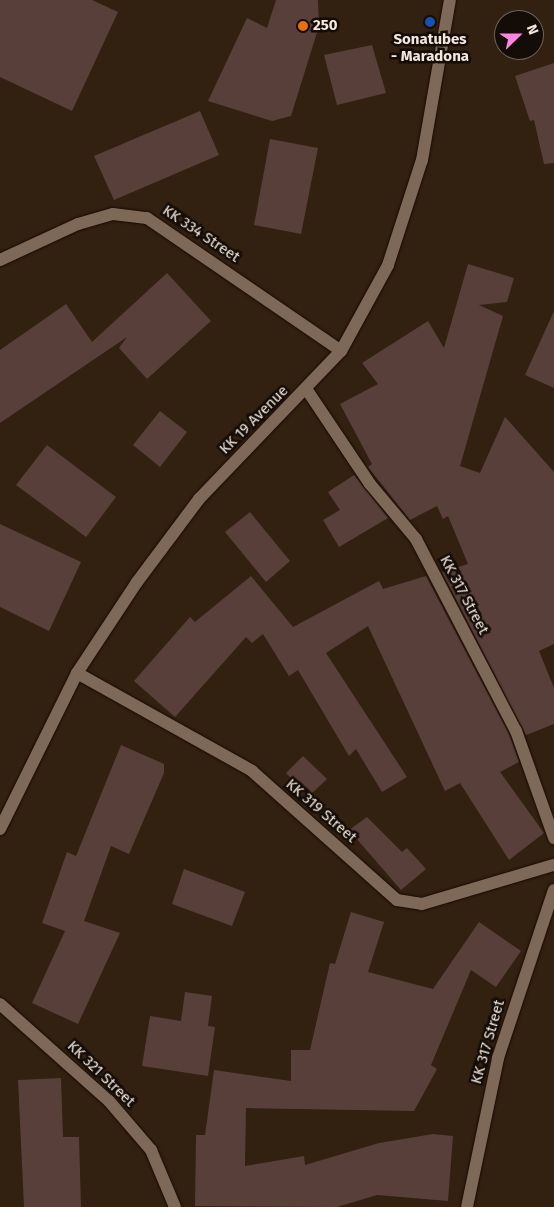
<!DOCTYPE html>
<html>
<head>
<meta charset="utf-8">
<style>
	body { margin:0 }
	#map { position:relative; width:554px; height:1207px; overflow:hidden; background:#322011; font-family:"Fira Sans",sans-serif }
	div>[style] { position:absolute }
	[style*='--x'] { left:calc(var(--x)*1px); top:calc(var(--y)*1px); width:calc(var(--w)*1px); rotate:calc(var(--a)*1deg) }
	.building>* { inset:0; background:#593f3a }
	.roads { filter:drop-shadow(0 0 1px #190900) drop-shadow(0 0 1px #190900) }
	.minor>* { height:12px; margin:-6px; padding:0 6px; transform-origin:6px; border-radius:6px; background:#7e6858 }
	.dots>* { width:14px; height:14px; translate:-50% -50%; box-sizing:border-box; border:2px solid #140c06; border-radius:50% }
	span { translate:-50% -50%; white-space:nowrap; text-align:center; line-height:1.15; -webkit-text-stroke:5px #140c06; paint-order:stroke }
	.poi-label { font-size:15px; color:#f4e7de; font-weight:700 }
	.left { translate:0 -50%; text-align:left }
	.street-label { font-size:15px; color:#f4e7de }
	.north { position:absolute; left:494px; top:10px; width:50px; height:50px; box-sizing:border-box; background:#140c06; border:1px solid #6e645c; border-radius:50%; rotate:68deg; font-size:14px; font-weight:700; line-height:20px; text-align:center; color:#f4e7de }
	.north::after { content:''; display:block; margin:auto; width:18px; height:22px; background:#fe86e1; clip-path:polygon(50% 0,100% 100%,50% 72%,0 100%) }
</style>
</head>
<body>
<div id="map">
	<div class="building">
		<i style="clip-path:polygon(0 0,92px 0,118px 12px,72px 111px,0 77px)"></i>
		<i style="clip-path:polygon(276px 0,318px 0,319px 26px,291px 116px,272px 121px,208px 101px,247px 18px,267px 28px)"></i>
		<i style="clip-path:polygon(372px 45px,386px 93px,337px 105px,324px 55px)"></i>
		<i style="clip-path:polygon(554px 63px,554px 163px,544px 164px,534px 120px,530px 121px,515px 76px)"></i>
		<i style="clip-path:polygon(200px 111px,219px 155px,114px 200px,94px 156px)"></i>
		<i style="clip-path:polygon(270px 139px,318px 148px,301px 234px,254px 225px)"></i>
		<i style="clip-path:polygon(468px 264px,514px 278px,507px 302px,479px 305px,503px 316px,460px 466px,480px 473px,505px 417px,554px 472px,554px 644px,539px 651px,554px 688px,554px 724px,526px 735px,442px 572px,468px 564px,448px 516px,443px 519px,437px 506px,410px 520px,368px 467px,372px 464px,340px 404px,378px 384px,362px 363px,428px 321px,444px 348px)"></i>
		<i style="clip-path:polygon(167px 273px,211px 321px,147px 379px,119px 348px,127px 337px,0 423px,0 350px,66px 304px,92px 342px)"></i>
		<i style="clip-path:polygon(554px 311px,554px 388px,525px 375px)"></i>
		<i style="clip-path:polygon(160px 411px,187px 432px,160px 467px,133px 445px)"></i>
		<i style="clip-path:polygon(47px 445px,116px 497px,86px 537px,16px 485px)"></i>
		<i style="clip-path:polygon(354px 475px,388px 518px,339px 547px,323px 520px,340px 510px,328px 492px)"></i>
		<i style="clip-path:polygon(250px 512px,290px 561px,266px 582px,225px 532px)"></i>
		<i style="clip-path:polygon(0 524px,81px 562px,49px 631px,0 607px)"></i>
		<i style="clip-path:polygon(251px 576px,293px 627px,379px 581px,383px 589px,426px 576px,509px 734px,519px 762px,500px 772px,544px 833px,509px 860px,460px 783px,445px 791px,368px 626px,326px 653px,407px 777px,382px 792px,356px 749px,349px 756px,298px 670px,289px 676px,263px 634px,252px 643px,246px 637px,175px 717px,134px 681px,190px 617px,195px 622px)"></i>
		<i style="clip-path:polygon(121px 745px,164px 764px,164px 773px,129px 854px,111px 846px,84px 921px,120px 933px,78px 1024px,32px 1003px,65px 931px,42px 923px,67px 852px,76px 856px)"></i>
		<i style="clip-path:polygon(303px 756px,327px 779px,309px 796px,286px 773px)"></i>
		<i style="clip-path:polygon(367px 817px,402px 852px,407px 848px,426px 869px,401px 890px,349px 830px)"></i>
		<i style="clip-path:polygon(184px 869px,245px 892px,232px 926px,172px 904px)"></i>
		<i style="clip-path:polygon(351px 912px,384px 922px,368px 972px,433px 989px,479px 922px,521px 951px,496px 987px,471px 970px,431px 1065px,437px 1069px,414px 1111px,246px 1108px,245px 1166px,304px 1156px,305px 1165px,379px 1143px,433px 1134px,453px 1136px,448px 1201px,377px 1195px,337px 1207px,195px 1206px,196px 1135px,205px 1135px,214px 1070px,291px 1081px,291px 1050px,310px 1050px,330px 963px,335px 964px)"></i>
		<i style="clip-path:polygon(185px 992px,212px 996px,208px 1026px,215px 1027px,208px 1076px,142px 1066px,150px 1016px,181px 1021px)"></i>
		<i style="clip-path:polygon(61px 1078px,63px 1137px,79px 1137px,81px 1207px,24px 1207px,18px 1080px)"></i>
	</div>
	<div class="roads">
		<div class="minor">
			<i style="--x:0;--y:260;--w:86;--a:-24.8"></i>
			<i style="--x:78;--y:224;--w:36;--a:-16"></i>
			<i style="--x:113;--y:214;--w:34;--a:7"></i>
			<i style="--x:147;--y:218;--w:235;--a:34.4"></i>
			<i style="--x:307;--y:390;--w:113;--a:56.2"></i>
			<i style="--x:370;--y:484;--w:72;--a:50.1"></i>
			<i style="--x:416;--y:539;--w:216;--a:62.5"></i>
			<i style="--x:516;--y:731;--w:114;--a:70.4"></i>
			<i style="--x:77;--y:673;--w:201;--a:29.2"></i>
			<i style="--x:252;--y:771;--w:194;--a:41.7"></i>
			<i style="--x:397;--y:900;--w:25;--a:9"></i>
			<i style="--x:422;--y:904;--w:138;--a:-16.5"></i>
			<i style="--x:0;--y:829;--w:174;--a:-63.7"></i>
			<i style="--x:77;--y:673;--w:109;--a:-56.6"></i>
			<i style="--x:137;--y:582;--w:104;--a:-53.2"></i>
			<i style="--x:199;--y:499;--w:205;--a:-46.2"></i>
			<i style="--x:341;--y:351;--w:98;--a:-61.3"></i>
			<i style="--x:388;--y:265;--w:110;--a:-72.1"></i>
			<i style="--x:422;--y:160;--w:162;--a:-80.1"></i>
			<i style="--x:0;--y:1004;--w:146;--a:41.7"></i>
			<i style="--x:109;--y:1101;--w:65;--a:49.4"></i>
			<i style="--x:151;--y:1150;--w:62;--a:67.2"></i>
			<i style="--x:467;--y:1207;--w:152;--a:-78.2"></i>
			<i style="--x:498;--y:1058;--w:177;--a:-71.6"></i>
		</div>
	</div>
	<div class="dots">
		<i style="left:430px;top:22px;background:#1a4fb4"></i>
		<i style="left:303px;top:26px;background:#e8710a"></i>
	</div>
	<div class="poi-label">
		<span class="left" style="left:313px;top:26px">250</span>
		<span style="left:430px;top:48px">Sonatubes<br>- Maradona</span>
	</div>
	<div class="street-label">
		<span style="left:201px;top:234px;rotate:34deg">KK 334 Street</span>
		<span style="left:254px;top:420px;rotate:-45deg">KK 19 Avenue</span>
		<span style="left:464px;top:595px;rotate:62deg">KK 317 Street</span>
		<span style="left:321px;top:811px;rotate:41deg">KK 319 Street</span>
		<span style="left:488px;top:1042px;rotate:-74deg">KK 317 Street</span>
		<span style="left:101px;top:1074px;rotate:44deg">KK 321 Street</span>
	</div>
	<div class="north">N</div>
</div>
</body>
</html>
